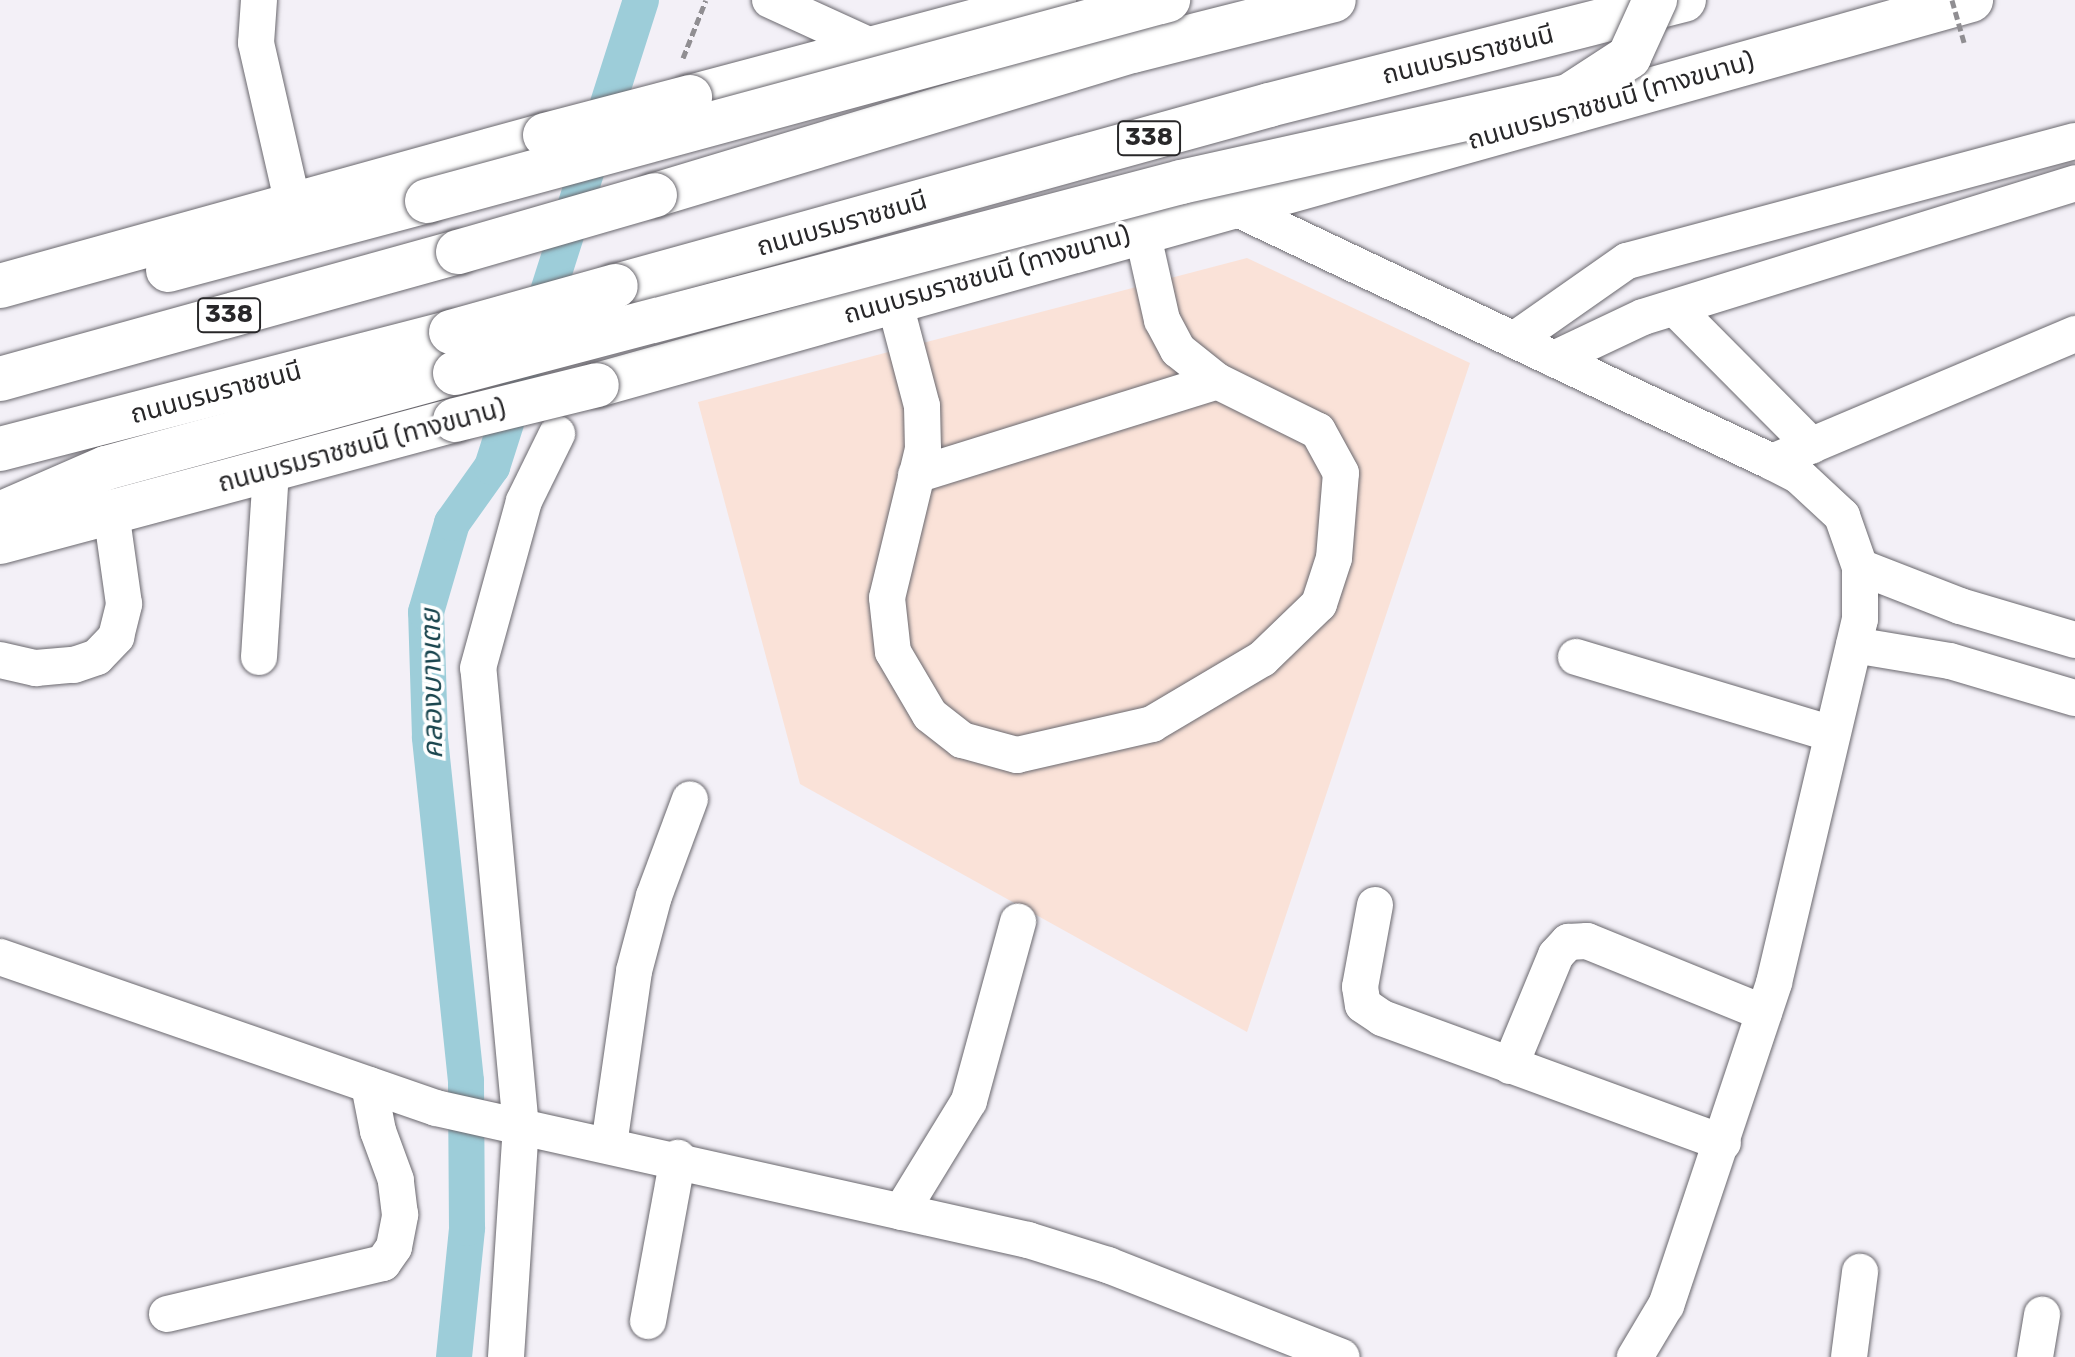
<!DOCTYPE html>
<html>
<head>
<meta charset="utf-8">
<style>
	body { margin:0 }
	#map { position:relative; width:2075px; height:1357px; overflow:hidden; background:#f3f0f7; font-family:Rubik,"Noto Sans Thai",sans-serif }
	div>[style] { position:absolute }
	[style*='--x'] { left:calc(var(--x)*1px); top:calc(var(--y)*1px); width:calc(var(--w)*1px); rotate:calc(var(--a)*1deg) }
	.industrial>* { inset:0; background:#fae2d8 }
	.canal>* { height:36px; margin:-18px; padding:0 18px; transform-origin:18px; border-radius:18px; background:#9dcdd9 }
	.path>* { height:5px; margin-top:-2.5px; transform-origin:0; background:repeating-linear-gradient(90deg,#908e92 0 8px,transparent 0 12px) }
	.roads { filter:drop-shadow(0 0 2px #6a686e) drop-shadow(0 0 2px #6a686e) }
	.minor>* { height:36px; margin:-18px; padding:0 18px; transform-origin:18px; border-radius:18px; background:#fff }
	.major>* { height:44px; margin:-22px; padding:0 22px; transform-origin:22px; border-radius:22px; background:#fff }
	.highway>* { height:44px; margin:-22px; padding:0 22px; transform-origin:22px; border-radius:22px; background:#fff }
	.path-bridge>* { height:5px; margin-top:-2.5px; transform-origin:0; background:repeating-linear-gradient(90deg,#908e92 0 8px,transparent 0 12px) }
	.bridges { filter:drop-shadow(0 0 2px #6a686e) drop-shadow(0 0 2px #6a686e) }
	.major-bridge>* { height:44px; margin:-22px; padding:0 22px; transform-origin:22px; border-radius:22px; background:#fff }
	.highway-bridge>* { height:44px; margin:-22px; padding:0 22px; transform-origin:22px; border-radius:22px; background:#fff }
	span { translate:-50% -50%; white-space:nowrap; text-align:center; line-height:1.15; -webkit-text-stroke:7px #fff; paint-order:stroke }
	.shield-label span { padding:2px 6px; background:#fff; border:2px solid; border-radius:6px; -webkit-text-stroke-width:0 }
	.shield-label { font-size:24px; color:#282729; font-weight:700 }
	.street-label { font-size:26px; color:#282729 }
	.water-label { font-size:28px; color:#1a454e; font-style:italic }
</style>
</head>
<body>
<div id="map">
	<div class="industrial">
		<i style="clip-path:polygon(1247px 258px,1470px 363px,1247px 1032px,800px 784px,698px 402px)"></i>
	</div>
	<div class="canal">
		<i style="--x:454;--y:1357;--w:130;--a:-84.2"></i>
		<i style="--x:467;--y:1228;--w:147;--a:-90.4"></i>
		<i style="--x:466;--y:1081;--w:346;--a:-96"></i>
		<i style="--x:430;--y:737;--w:125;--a:-91.8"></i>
		<i style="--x:426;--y:612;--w:93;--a:-73.7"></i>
		<i style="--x:452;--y:523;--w:69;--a:-54.5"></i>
		<i style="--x:492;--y:467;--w:490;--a:-72.3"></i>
	</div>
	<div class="path">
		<i style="--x:683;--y:58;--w:62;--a:-68.4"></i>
	</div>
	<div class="roads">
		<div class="minor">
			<i style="--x:259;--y:0;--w:43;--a:94"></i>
			<i style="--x:256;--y:43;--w:165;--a:77.1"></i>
			<i style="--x:770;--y:0;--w:115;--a:24.6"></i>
			<i style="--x:1231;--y:206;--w:599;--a:25.32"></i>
			<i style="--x:1772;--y:462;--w:30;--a:27"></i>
			<i style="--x:1799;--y:476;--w:59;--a:42.9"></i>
			<i style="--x:1842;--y:516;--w:54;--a:70.6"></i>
			<i style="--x:1860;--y:567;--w:52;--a:90"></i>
			<i style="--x:1860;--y:619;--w:374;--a:103.3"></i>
			<i style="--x:1774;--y:983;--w:340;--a:108.5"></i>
			<i style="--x:1666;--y:1305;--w:61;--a:120.8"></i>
			<i style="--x:894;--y:300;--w:110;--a:75.2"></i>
			<i style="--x:922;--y:406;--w:43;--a:88.7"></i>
			<i style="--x:923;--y:449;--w:153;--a:103.6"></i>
			<i style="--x:887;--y:598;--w:54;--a:83.7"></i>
			<i style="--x:893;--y:652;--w:73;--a:59.6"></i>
			<i style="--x:930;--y:715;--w:41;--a:38"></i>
			<i style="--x:962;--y:740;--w:57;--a:15.3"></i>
			<i style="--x:1017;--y:755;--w:139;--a:-12.9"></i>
			<i style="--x:1152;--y:724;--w:128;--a:-30.6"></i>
			<i style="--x:1262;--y:659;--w:79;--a:-44"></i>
			<i style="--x:1319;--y:604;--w:48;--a:-71.9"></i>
			<i style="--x:1334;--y:558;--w:85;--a:-85.3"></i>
			<i style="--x:1341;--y:473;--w:48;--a:-118.7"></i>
			<i style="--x:1318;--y:431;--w:113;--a:-153.7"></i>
			<i style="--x:1217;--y:381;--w:50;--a:-141.5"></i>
			<i style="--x:1178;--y:350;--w:34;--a:-118"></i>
			<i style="--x:1162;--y:320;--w:91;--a:-102.7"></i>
			<i style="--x:1675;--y:308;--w:194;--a:45.2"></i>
			<i style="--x:1514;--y:340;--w:138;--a:-35"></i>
			<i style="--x:1627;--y:261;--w:464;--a:-15"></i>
			<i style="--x:1554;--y:359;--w:98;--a:-25.3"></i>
			<i style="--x:1643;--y:317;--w:452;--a:-17.2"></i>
			<i style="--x:1772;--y:462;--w:329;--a:-22.9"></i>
			<i style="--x:916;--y:475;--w:315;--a:-17.3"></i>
			<i style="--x:1860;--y:567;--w:107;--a:21.3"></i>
			<i style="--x:1960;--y:606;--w:120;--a:16.5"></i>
			<i style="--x:1854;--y:645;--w:97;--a:9.5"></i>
			<i style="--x:1950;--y:661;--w:130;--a:16.5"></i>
			<i style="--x:259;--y:657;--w:188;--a:-86.3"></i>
			<i style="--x:1576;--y:657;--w:267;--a:16.7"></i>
			<i style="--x:0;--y:660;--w:37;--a:13"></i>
			<i style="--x:36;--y:668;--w:38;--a:-5"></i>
			<i style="--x:74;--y:665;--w:24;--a:-19"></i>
			<i style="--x:97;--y:657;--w:28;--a:-46"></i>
			<i style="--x:116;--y:637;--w:34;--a:-76"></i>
			<i style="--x:124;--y:604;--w:93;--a:-98"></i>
			<i style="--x:1375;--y:905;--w:83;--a:100.4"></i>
			<i style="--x:1360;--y:987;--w:18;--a:81"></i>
			<i style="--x:1363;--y:1005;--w:23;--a:34"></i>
			<i style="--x:1382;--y:1018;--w:363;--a:20.1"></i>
			<i style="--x:0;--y:957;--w:461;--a:19.1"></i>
			<i style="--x:436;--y:1108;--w:607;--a:12.57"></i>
			<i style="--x:1028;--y:1240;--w:84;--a:17.4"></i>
			<i style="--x:1108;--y:1265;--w:251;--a:21.5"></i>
			<i style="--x:1510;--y:1066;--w:120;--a:-67.5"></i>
			<i style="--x:1556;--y:955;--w:18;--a:-47"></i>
			<i style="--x:1568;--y:942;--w:19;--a:-3"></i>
			<i style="--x:1587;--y:941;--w:191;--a:22.1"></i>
			<i style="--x:609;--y:1145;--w:176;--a:-81.8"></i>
			<i style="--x:634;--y:971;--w:78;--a:-75.1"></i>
			<i style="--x:654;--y:896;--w:103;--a:-69.6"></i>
			<i style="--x:901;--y:1212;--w:130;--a:-58.5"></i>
			<i style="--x:969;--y:1101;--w:186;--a:-74.7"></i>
			<i style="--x:167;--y:1314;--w:222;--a:-13.3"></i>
			<i style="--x:383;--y:1263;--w:19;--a:-55"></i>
			<i style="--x:394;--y:1247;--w:33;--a:-79"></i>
			<i style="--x:400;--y:1215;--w:35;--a:-97"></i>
			<i style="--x:396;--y:1180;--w:52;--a:-110.2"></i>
			<i style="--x:378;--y:1131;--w:47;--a:-101.1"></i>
			<i style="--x:648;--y:1321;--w:166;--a:-79.6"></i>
			<i style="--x:506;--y:1357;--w:229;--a:-86.3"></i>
			<i style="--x:521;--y:1128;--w:462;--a:-95.3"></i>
			<i style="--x:478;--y:668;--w:173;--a:-74.6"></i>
			<i style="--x:524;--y:501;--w:75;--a:-63.8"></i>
			<i style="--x:1849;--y:1357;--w:86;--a:-82.6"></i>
			<i style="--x:2035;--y:1357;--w:43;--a:-80.5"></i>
		</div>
		<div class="major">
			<i style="--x:690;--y:97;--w:377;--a:-14.9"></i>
			<i style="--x:168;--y:270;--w:268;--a:-14.9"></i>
			<i style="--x:0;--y:286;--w:566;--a:-15.49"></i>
			<i style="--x:597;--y:385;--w:1427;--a:-15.65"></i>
			<i style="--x:0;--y:514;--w:116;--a:-23.5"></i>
			<i style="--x:106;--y:468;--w:362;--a:-15.2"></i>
			<i style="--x:0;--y:542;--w:471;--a:-15"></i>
		</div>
		<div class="highway">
			<i style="--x:655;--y:195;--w:499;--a:-16.8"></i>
			<i style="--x:1133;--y:51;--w:207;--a:-14.2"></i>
			<i style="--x:616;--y:286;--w:678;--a:-15.49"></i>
			<i style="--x:1269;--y:105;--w:428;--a:-14.2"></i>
			<i style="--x:0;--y:379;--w:475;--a:-15.5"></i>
			<i style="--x:0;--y:449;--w:466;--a:-14.5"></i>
		</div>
	</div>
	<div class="path-bridge">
		<i style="--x:1952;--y:0;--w:44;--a:74.1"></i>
	</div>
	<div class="bridges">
		<div class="major-bridge">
			<i style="--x:545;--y:135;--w:150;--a:-14.7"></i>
			<i style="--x:427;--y:201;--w:768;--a:-15.18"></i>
			<i style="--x:455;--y:373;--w:751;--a:-14.74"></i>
			<i style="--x:1181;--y:182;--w:397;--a:-12.5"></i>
			<i style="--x:1569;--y:96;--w:72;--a:-33"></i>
			<i style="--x:1629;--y:57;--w:63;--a:-65.5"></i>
			<i style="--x:455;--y:420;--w:146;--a:-13.8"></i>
		</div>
		<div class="highway-bridge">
			<i style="--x:458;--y:252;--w:205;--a:-16.1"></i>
			<i style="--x:451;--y:332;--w:171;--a:-15.6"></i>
		</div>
	</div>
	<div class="shield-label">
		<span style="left:1149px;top:138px">338</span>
		<span style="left:229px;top:315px">338</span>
	</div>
	<div class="street-label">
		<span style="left:1468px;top:55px;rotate:-14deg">ถนนบรมราชชนนี</span>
		<span style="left:1611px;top:101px;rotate:-16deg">ถนนบรมราชชนนี (ทางขนาน)</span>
		<span style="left:842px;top:224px;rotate:-16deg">ถนนบรมราชชนนี</span>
		<span style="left:987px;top:275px;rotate:-16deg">ถนนบรมราชชนนี (ทางขนาน)</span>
		<span style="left:216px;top:393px;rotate:-15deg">ถนนบรมราชชนนี</span>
		<span style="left:362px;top:446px;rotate:-15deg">ถนนบรมราชชนนี (ทางขนาน)</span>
	</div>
	<div class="water-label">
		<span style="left:432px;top:684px;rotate:-91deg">คลองบางเตย</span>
	</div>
</div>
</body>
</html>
